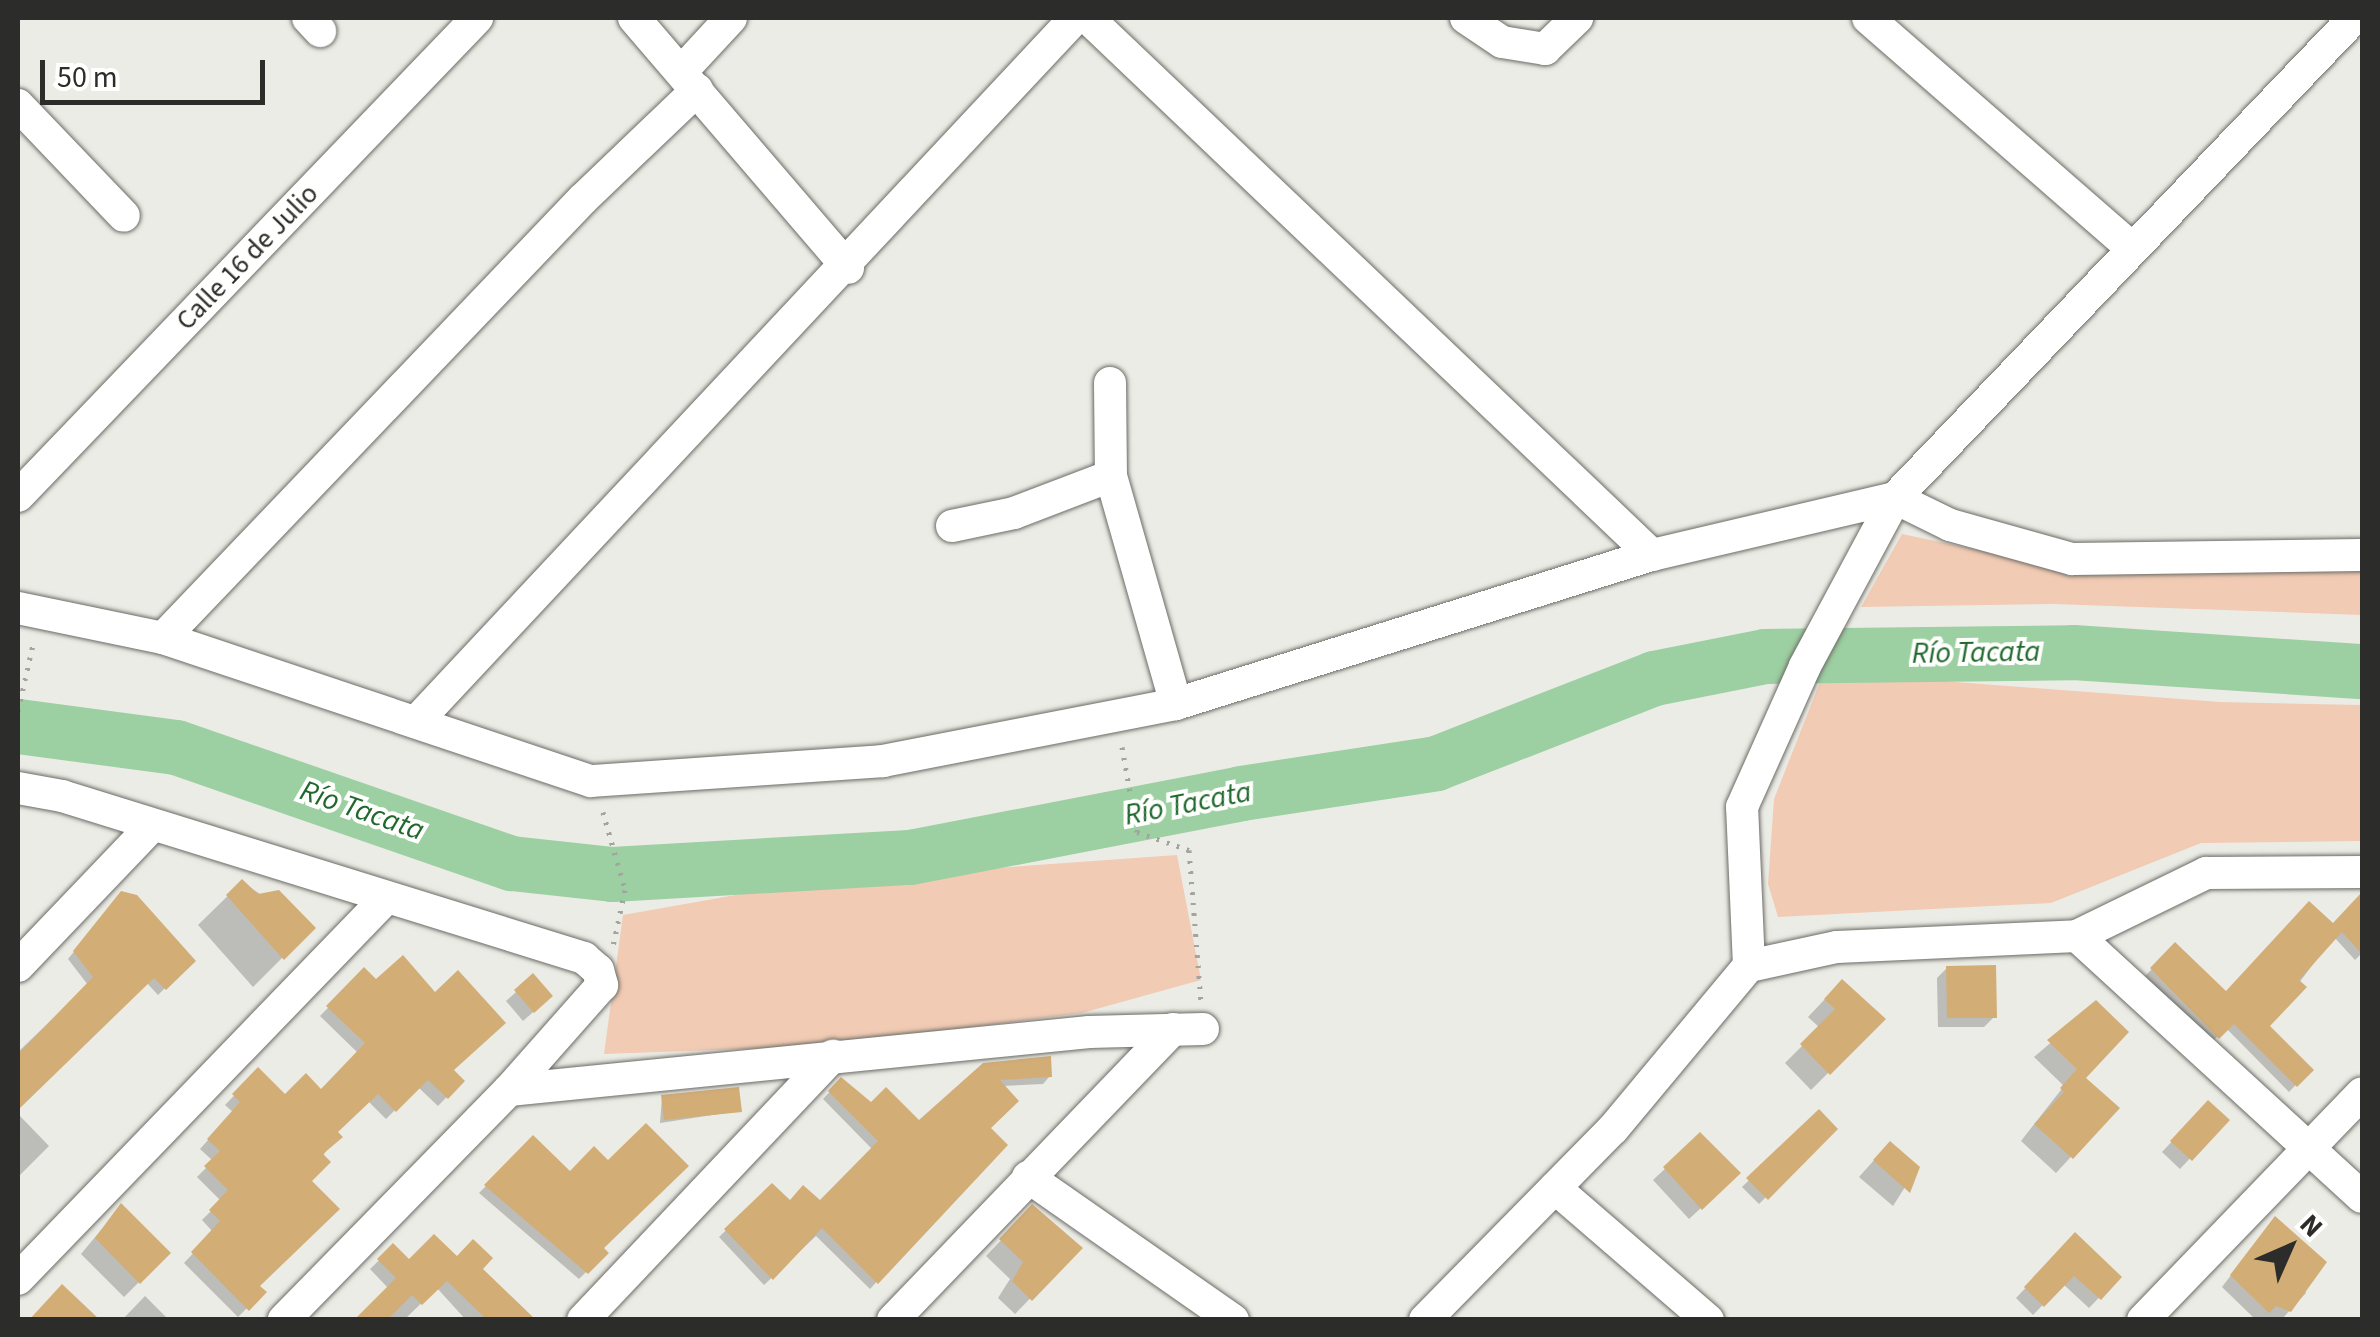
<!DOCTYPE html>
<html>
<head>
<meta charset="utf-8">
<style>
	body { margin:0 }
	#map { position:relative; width:2380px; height:1337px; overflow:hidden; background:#ecece6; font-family:"Source Sans 3",sans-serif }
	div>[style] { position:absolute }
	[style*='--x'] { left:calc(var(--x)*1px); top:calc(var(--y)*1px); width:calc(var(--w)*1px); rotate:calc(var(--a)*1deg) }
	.green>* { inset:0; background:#f1cbb4 }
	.shadow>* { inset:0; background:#0003 }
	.river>* { height:55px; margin:-27.5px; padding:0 27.5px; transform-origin:27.5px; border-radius:27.5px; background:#9ccfa1 }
	.building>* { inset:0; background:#d3ad76 }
	.path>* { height:5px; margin-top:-2.5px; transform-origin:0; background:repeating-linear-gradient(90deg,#a4a49f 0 2.5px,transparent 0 10.5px) }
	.roads { filter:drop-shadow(0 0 2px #6c6b66) drop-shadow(0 0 2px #6c6b66) }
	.minor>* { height:32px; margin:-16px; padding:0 16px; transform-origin:16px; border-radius:16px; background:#fff }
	span { translate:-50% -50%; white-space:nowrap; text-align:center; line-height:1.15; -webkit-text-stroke:8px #fffffe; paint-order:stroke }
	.street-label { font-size:28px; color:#2c2c2a }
	.water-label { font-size:30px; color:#20682e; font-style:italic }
	.frame { position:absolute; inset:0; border:20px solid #2c2c2a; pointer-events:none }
	.north { position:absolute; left:2240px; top:1197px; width:100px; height:100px; -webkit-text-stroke:8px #fffffe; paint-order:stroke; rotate:45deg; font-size:28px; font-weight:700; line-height:40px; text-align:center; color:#2c2c2a }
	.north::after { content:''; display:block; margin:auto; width:35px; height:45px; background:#2c2c2a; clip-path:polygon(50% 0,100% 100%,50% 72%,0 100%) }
	.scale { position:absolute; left:40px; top:60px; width:225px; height:45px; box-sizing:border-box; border:5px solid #2c2c2a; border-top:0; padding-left:12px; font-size:30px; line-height:35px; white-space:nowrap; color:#2c2c2a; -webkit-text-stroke:8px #fffffe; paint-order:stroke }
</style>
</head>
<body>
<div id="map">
	<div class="green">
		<i style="clip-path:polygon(1902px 534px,2069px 569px,2362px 567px,2362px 615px,2053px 604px,1861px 607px)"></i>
		<i style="clip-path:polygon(1824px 672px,2220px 702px,2362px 705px,2362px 841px,2201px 843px,2051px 903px,1778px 917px,1768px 884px,1774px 799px)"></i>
		<i style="clip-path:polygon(1177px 855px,1201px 980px,1082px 1013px,826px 1046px,604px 1054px,623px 915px,814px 881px)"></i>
	</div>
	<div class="shadow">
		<i style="clip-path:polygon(242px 882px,312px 928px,253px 987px,198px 925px)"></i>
		<i style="clip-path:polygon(2361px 896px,2362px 953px,2355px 960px,2334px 937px,2266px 1026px,2310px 1070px,2289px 1092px,2226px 1028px,2211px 1043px,2145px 976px,2175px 946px,2225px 995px,2333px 926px)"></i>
		<i style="clip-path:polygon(115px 901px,193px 960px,158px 995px,146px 982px,18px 1106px,18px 1052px,88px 985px,68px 959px)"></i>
		<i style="clip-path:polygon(1947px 968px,1994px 1017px,1984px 1027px,1938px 1027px,1937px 978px)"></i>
		<i style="clip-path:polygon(364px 971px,462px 1081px,438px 1106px,418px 1087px,386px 1119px,368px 1101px,335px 1133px,257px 1286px,263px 1292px,238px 1317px,184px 1263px,213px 1232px,202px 1220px,221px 1201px,197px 1177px,213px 1161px,200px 1149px,233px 1112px,225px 1105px,258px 1071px,285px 1098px,321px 1092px,358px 1053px,320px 1016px)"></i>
		<i style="clip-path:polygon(533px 977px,540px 1006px,523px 1021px,506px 1001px)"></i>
		<i style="clip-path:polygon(1825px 999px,1882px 1019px,1811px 1090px,1785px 1063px,1820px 1028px,1808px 1017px)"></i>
		<i style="clip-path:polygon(2096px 1004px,2083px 1078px,2116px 1108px,2056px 1173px,2021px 1141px,2064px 1086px,2034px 1057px)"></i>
		<i style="clip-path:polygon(984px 1065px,1050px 1076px,1043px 1084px,1002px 1086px,988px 1128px,1004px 1145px,870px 1289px,816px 1236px,764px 1285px,719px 1237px,772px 1186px,790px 1203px,820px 1204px,873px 1150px,823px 1099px,841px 1080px,872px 1105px,919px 1124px)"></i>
		<i style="clip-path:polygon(662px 1097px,739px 1111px,660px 1123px)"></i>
		<i style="clip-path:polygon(2208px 1103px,2226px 1120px,2180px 1169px,2162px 1152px)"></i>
		<i style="clip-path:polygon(1819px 1112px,1834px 1129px,1759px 1204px,1742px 1187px)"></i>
		<i style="clip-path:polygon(18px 1114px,49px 1146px,18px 1177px)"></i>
		<i style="clip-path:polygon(1700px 1136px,1727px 1184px,1689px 1219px,1653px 1180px)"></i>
		<i style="clip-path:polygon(533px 1139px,605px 1253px,579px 1279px,479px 1193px)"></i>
		<i style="clip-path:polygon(1875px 1159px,1917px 1168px,1893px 1206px,1859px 1177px)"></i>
		<i style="clip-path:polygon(121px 1206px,168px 1253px,124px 1297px,81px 1254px)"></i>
		<i style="clip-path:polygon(1032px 1208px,1079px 1248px,1015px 1314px,998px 1298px,1010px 1279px,986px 1256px)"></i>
		<i style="clip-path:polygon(2266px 1229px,2306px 1293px,2281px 1320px,2256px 1320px,2222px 1287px)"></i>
		<i style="clip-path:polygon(2075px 1236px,2119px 1277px,2089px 1308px,2063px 1284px,2033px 1315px,2016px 1298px)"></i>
		<i style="clip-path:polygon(393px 1247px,409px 1263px,457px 1259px,480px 1269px,532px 1320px,466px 1320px,437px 1288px,404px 1320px,358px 1320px,389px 1289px,370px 1269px)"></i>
		<i style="clip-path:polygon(145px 1296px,169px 1320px,122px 1320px)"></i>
	</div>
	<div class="river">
		<i style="--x:18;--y:726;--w:159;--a:7.6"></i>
		<i style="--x:176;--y:747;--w:355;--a:19.1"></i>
		<i style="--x:511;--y:863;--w:102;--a:6.2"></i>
		<i style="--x:612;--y:874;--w:298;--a:-3.3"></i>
		<i style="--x:910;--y:857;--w:337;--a:-10.9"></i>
		<i style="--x:1241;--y:793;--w:197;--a:-8.7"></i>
		<i style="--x:1436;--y:763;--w:234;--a:-21.3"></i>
		<i style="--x:1654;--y:678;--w:113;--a:-11.2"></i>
		<i style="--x:1765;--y:656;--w:308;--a:-0.7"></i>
		<i style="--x:2073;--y:652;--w:290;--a:3.8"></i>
	</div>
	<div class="building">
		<i style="clip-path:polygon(242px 879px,258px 894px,279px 890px,316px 928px,284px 960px,226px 895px)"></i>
		<i style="clip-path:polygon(121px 891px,137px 895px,196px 961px,166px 990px,154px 978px,18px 1110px,18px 1054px,93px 977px,73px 951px)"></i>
		<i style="clip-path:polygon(2362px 892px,2362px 954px,2342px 932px,2299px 980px,2307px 987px,2270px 1026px,2314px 1070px,2297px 1087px,2234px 1024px,2219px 1039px,2150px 968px,2175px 942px,2226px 991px,2309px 901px,2333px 923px)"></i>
		<i style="clip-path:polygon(403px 955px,435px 992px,458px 970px,506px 1023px,454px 1070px,465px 1081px,448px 1099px,428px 1080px,396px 1112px,378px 1094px,338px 1132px,343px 1137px,323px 1154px,331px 1162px,312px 1181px,340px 1209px,260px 1286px,267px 1292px,249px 1311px,191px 1252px,220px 1221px,209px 1210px,228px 1190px,204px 1166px,220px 1151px,207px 1139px,240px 1102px,232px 1094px,258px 1067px,285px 1094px,306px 1073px,321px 1089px,365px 1043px,326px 1006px,364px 967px,376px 979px)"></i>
		<i style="clip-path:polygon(1996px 965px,1997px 1018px,1947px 1018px,1946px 966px)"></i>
		<i style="clip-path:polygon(533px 973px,553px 996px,534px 1013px,514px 990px)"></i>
		<i style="clip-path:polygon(1842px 979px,1886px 1019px,1830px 1075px,1800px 1044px,1835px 1009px,1824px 999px)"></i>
		<i style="clip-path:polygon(2096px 1000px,2129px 1032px,2086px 1078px,2120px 1108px,2073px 1159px,2034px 1124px,2064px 1092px,2060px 1088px,2077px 1069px,2082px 1074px,2047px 1040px)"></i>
		<i style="clip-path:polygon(1051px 1056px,1052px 1077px,1000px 1080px,1019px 1101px,991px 1128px,1008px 1145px,878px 1284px,822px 1228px,773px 1280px,724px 1229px,772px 1183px,790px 1200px,803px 1185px,820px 1200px,878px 1141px,828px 1091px,841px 1077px,871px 1102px,886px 1087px,919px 1120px,983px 1063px)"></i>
		<i style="clip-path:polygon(739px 1087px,742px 1112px,664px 1120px,661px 1095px)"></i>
		<i style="clip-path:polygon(2208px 1100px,2230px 1120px,2192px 1161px,2170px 1141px)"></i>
		<i style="clip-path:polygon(1819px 1109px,1838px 1129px,1768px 1200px,1746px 1178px)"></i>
		<i style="clip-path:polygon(646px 1123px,689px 1166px,604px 1248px,609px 1253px,588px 1274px,484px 1185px,533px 1135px,570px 1171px,594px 1146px,608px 1160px)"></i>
		<i style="clip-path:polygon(1700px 1132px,1741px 1173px,1702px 1210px,1663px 1167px)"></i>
		<i style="clip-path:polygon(1890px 1141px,1920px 1167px,1910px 1193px,1873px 1160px)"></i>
		<i style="clip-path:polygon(121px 1203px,171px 1253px,140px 1284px,95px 1238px)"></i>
		<i style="clip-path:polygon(1032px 1204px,1083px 1248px,1032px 1301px,1012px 1281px,1023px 1262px,999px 1239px)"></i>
		<i style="clip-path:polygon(2275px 1216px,2327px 1262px,2291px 1312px,2276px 1306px,2269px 1313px,2230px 1275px)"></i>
		<i style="clip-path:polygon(2075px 1232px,2122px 1277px,2101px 1300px,2074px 1276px,2044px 1307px,2024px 1287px)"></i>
		<i style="clip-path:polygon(434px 1234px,457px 1256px,473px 1239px,493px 1258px,483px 1269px,536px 1320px,487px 1320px,447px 1281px,422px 1305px,412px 1295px,387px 1320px,354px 1320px,396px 1278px,377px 1259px,393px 1243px,409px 1259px)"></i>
		<i style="clip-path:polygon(62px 1284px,100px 1320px,29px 1320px)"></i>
	</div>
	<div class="path">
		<i style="--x:18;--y:711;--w:73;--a:-77.3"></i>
		<i style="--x:1122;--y:747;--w:86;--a:80"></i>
		<i style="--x:1137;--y:832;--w:55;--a:19.1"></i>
		<i style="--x:1189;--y:850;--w:151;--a:85.5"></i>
		<i style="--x:603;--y:812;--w:81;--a:74.2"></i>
		<i style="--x:625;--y:890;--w:57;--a:102.1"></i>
	</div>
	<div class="roads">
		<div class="minor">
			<i style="--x:308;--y:18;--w:18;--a:47"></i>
			<i style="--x:634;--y:18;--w:329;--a:49.4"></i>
			<i style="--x:1088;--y:18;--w:779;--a:43.6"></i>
			<i style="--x:1466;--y:18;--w:43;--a:33.7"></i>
			<i style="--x:1502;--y:42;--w:44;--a:9.2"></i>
			<i style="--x:1545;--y:49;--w:45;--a:-44.1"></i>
			<i style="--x:1868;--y:18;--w:347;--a:41.1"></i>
			<i style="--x:682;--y:71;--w:72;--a:-47.2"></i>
			<i style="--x:18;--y:105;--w:153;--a:46.3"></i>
			<i style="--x:1110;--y:383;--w:93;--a:89.4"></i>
			<i style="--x:1111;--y:476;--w:237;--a:74.1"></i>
			<i style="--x:18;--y:496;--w:663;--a:-46.16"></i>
			<i style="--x:952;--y:526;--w:63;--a:-11.8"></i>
			<i style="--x:1014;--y:513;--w:104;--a:-20.9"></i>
			<i style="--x:18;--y:608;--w:148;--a:11.7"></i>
			<i style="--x:163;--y:638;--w:451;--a:18.5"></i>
			<i style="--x:591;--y:781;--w:293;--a:-3.9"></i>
			<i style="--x:883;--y:761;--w:298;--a:-11"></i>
			<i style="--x:1176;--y:704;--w:499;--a:-17.4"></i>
			<i style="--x:1652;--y:555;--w:250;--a:-13.2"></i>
			<i style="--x:1895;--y:498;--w:61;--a:26.1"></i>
			<i style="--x:1950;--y:525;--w:127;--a:15.6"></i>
			<i style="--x:2072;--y:559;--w:290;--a:-0.8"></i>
			<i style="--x:163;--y:638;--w:608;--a:-46.27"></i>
			<i style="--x:583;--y:199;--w:158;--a:-43.7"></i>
			<i style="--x:417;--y:721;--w:963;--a:-46.89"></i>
			<i style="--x:18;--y:788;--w:45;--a:10.3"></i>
			<i style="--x:62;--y:796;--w:547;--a:17.24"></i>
			<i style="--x:584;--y:958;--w:18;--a:41"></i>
			<i style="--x:598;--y:970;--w:16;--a:75"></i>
			<i style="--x:602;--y:985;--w:140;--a:131.5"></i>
			<i style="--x:509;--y:1090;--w:322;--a:134.4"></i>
			<i style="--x:2077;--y:936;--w:386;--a:42.5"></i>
			<i style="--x:18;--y:966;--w:194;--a:-46.3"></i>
			<i style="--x:1749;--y:966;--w:90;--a:-12.2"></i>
			<i style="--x:1837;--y:947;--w:240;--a:-2.6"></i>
			<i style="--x:2077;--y:936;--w:144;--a:-26"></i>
			<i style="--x:2206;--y:873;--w:156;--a:-0.4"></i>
			<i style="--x:509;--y:1090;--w:583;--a:-5.71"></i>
			<i style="--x:1089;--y:1032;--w:114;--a:-1.5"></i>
			<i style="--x:1028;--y:1177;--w:250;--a:34.9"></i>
			<i style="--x:1555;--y:1188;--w:202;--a:40.8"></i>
			<i style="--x:18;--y:1279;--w:530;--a:-45.99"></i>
			<i style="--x:583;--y:1320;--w:364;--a:-46.6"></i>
			<i style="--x:893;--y:1320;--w:404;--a:-46.1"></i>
			<i style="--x:1425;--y:1320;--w:268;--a:-45.5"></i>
			<i style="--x:1613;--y:1129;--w:212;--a:-50.2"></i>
			<i style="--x:1749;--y:966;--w:159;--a:-92.5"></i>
			<i style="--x:1742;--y:807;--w:154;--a:-65.9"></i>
			<i style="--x:1805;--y:666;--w:191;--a:-61.8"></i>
			<i style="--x:1895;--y:498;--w:664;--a:-46.28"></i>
			<i style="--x:2143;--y:1320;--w:315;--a:-46"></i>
		</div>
	</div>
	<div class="street-label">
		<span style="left:247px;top:257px;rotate:-46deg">Calle 16 de Julio</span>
	</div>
	<div class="water-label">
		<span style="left:1976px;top:653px;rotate:-1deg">Río Tacata</span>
		<span style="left:1188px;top:804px;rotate:-11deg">Río Tacata</span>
		<span style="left:362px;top:811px;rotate:19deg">Río Tacata</span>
	</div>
	<div class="frame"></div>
	<div class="north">N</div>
	<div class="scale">50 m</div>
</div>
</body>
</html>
